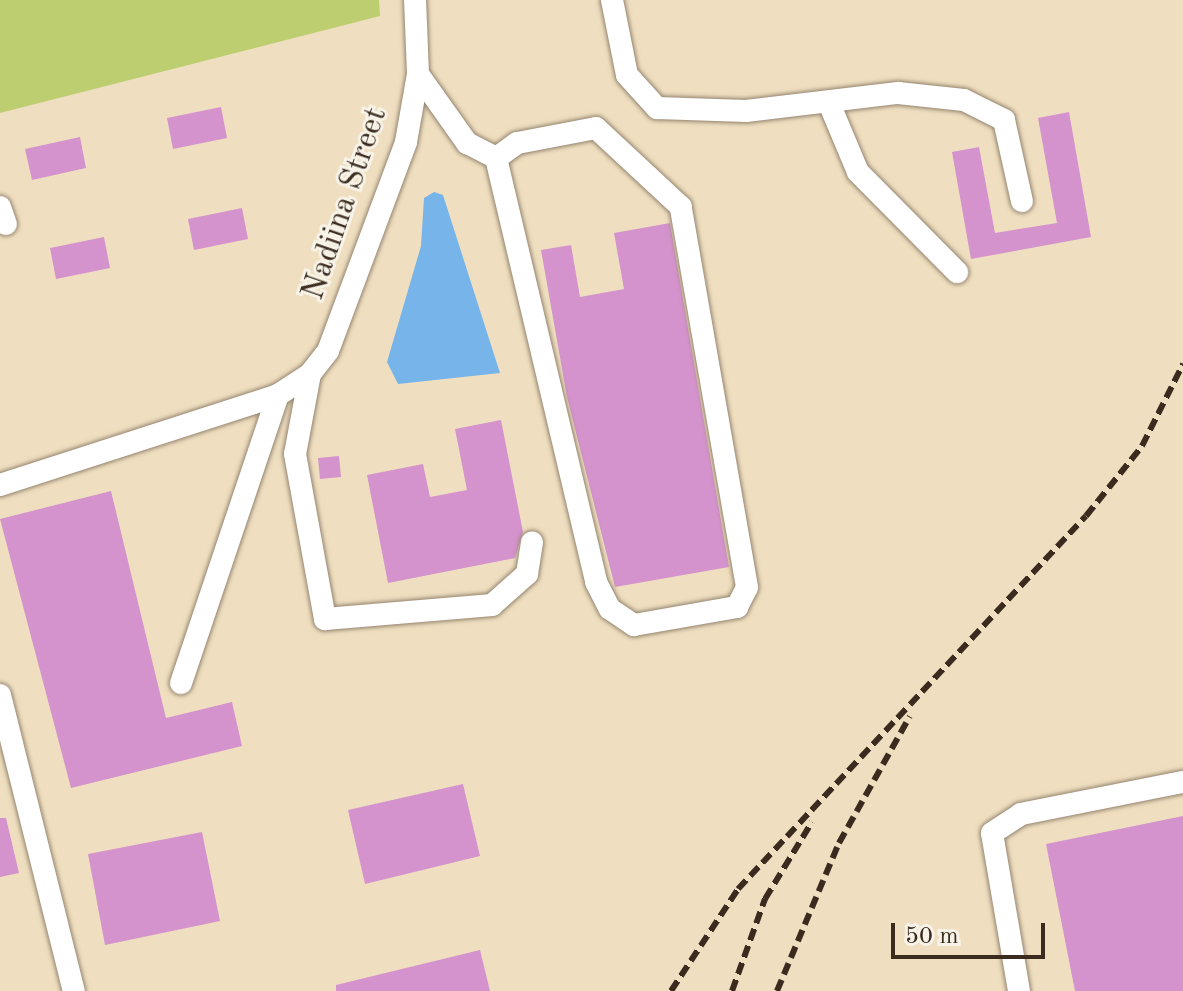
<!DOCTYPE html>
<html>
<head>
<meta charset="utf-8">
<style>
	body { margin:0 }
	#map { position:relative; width:1183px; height:991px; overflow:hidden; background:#efdfc0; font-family:"Old Standard TT",serif }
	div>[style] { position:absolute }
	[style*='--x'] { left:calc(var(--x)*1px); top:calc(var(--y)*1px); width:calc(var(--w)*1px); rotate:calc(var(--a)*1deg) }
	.green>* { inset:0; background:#bdce71 }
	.water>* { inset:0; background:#77b4ea }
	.building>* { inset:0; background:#d493cc }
	.roads { filter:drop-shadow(0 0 2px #95846f) drop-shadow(0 0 2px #95846f) }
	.minor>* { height:22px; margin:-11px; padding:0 11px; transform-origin:11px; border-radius:11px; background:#fff }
	.rail>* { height:6px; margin-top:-3px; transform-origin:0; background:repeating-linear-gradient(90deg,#3b2a1e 0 12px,transparent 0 18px) }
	span { translate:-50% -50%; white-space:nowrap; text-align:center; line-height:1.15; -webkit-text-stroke:6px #f7f3e8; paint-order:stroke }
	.street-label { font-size:32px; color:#3b2a1e }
	.scale { position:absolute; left:891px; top:923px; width:154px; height:36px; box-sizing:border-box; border:4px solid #3b2a1e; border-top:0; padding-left:10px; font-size:24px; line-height:28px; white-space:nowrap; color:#3b2a1e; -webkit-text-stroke:6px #f7f3e8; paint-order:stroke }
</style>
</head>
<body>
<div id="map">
	<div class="green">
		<i style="clip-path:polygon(0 0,379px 0,380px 16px,0 113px)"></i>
	</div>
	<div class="water">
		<i style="clip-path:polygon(434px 192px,443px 195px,500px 373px,398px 384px,387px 362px,421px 246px,424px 198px)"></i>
	</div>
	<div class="building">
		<i style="clip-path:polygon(221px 107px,227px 138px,173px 149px,167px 118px)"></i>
		<i style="clip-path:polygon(1069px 112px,1091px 237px,971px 259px,952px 152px,979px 147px,995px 233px,1057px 223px,1038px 118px)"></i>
		<i style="clip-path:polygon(80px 137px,86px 168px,32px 180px,25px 149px)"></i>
		<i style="clip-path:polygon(242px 208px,248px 239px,194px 250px,188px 219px)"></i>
		<i style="clip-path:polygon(670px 223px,729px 567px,615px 587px,567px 397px,541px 250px,571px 245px,580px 297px,624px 289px,614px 233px)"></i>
		<i style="clip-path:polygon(104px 237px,110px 268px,56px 279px,50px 248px)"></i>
		<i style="clip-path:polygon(501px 420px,523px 532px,515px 558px,388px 583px,367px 475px,423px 464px,430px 497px,467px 490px,455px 429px)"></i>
		<i style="clip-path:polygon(339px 456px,341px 477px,320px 479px,318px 458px)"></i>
		<i style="clip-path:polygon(111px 491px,166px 718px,232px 702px,242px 746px,71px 788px,0 519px)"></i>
		<i style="clip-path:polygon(463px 784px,480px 856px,365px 884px,348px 810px)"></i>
		<i style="clip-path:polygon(1183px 816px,1183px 991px,1075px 991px,1046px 844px)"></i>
		<i style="clip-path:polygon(0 818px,6px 818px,19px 873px,0 877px)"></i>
		<i style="clip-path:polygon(202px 832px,220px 921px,105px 945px,88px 854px)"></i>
		<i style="clip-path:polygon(480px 950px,490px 991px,336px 991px,336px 985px)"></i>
	</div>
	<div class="roads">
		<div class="minor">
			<i style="--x:612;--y:0;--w:76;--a:78.7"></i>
			<i style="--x:627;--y:75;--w:45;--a:47.7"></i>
			<i style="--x:657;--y:108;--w:89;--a:1.9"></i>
			<i style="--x:746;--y:111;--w:153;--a:-6.8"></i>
			<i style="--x:898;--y:93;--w:66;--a:6.1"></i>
			<i style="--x:964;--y:100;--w:45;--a:26.6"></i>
			<i style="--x:1004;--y:120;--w:83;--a:77.5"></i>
			<i style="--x:418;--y:74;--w:85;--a:54.6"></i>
			<i style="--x:467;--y:143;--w:33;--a:27"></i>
			<i style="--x:496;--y:158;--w:436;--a:76.7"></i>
			<i style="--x:596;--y:582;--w:30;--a:63"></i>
			<i style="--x:610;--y:609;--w:29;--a:34"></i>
			<i style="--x:634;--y:625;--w:105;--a:-9.9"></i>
			<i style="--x:737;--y:607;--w:22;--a:-63"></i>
			<i style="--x:747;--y:587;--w:386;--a:-99.9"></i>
			<i style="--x:681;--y:207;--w:116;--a:-137.1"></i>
			<i style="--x:596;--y:128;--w:80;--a:169.2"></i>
			<i style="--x:517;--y:143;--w:26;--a:144"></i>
			<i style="--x:829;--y:103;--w:75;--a:67.2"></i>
			<i style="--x:858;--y:172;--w:141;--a:45.3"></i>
			<i style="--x:0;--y:207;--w:18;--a:71"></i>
			<i style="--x:310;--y:374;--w:81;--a:100.6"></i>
			<i style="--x:295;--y:454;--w:168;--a:79.7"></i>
			<i style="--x:325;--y:619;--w:168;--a:-4.8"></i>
			<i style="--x:492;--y:605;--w:47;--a:-41.5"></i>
			<i style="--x:527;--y:574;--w:32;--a:-81"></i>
			<i style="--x:0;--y:485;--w:292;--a:-17.9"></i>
			<i style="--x:278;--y:395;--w:38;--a:-33"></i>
			<i style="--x:310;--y:374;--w:29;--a:-52"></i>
			<i style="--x:328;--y:351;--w:223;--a:-69.5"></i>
			<i style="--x:406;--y:142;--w:69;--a:-80"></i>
			<i style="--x:418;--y:74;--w:74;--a:-92.3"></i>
			<i style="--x:181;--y:683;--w:304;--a:-71.4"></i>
			<i style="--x:0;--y:695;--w:305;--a:76"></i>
			<i style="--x:1019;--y:991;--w:160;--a:-99.7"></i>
			<i style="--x:992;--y:833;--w:35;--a:-33"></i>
			<i style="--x:1021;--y:814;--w:165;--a:-11.2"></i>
		</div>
	</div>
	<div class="rail">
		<i style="--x:671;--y:991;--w:122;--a:-56.7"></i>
		<i style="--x:738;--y:889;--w:510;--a:-46.99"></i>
		<i style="--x:1086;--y:516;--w:90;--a:-51.3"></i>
		<i style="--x:1142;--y:446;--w:92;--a:-63.4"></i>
		<i style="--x:732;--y:991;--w:98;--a:-70.3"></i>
		<i style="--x:765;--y:899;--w:90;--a:-58.6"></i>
		<i style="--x:777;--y:991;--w:160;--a:-67.3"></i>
		<i style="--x:839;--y:843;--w:145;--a:-60.8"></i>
	</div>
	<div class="street-label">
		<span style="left:346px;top:204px;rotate:-71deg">Nadiina Street</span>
	</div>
	<div class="scale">50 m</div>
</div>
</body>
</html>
